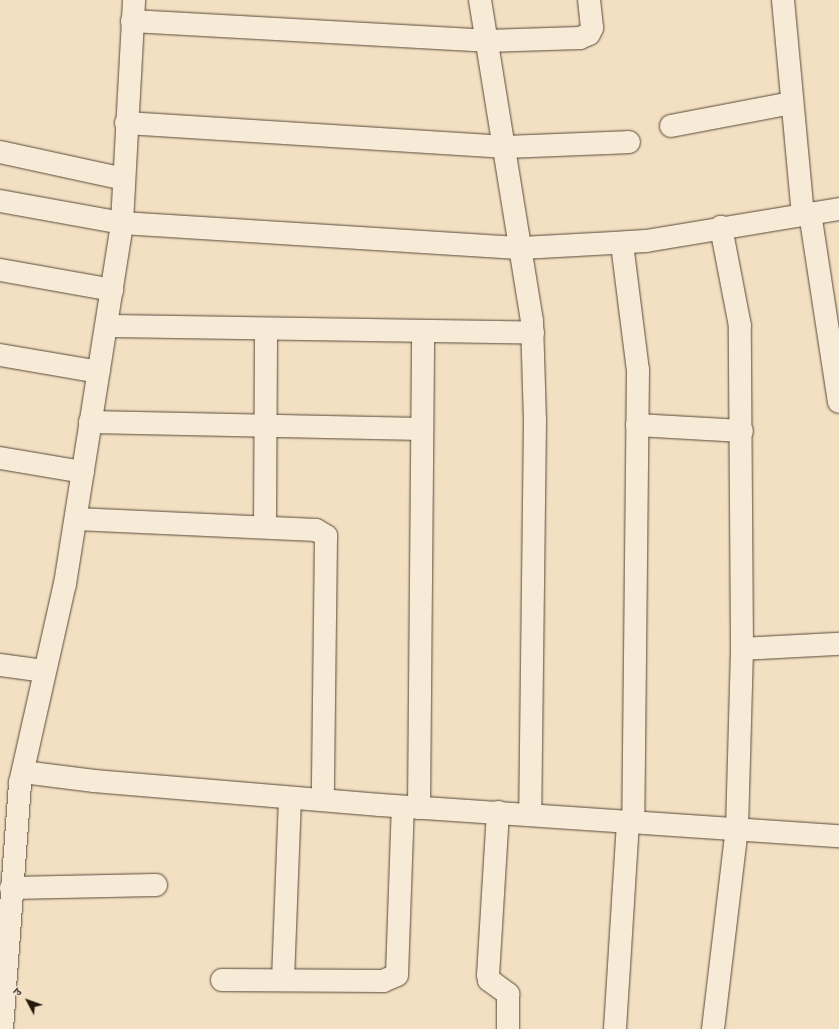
<!DOCTYPE html>
<html>
<head>
<meta charset="utf-8">
<style>
	body { margin:0 }
	#map { position:relative; width:839px; height:1029px; overflow:hidden; background:#f3dfc1; font-family:Vollkorn,"Noto Serif Devanagari",serif }
	div>[style] { position:absolute }
	[style*='--x'] { left:calc(var(--x)*1px); top:calc(var(--y)*1px); width:calc(var(--w)*1px); rotate:calc(var(--a)*1deg) }
	.roads { filter:drop-shadow(0 0 1px #584a3a) drop-shadow(0 0 1px #584a3a) }
	.minor>* { height:22px; margin:-11px; padding:0 11px; transform-origin:11px; border-radius:11px; background:#f7ead7 }
	span { translate:-50% -50%; white-space:nowrap; text-align:center; line-height:1.15; -webkit-text-stroke:3px #f7ead7; paint-order:stroke }
	.north { position:absolute; left:8px; top:981px; width:40px; height:40px; -webkit-text-stroke:3px #f7ead7; paint-order:stroke; rotate:311deg; font-size:11px; font-weight:700; line-height:16px; text-align:center; color:#24190d }
	.north::after { content:''; display:block; margin:auto; width:14px; height:18px; background:#24190d; clip-path:polygon(50% 0,100% 100%,50% 72%,0 100%) }
</style>
</head>
<body>
<div id="map">
	<div class="roads">
		<div class="minor">
			<i style="--x:480;--y:0;--w:325;--a:80.8"></i>
			<i style="--x:532;--y:321;--w:99;--a:88.3"></i>
			<i style="--x:535;--y:420;--w:394;--a:90.7"></i>
			<i style="--x:783;--y:0;--w:215;--a:84.7"></i>
			<i style="--x:132;--y:21;--w:355;--a:3.2"></i>
			<i style="--x:486;--y:41;--w:94;--a:-1.8"></i>
			<i style="--x:580;--y:38;--w:10;--a:-24"></i>
			<i style="--x:589;--y:34;--w:7;--a:-63"></i>
			<i style="--x:592;--y:28;--w:28;--a:-96"></i>
			<i style="--x:126;--y:123;--w:381;--a:3.6"></i>
			<i style="--x:506;--y:147;--w:123;--a:-2.3"></i>
			<i style="--x:671;--y:126;--w:123;--a:-10.8"></i>
			<i style="--x:0;--y:152;--w:127;--a:12.3"></i>
			<i style="--x:0;--y:201;--w:124;--a:10.2"></i>
			<i style="--x:122;--y:223;--w:401;--a:3.6"></i>
			<i style="--x:522;--y:248;--w:124;--a:-3.2"></i>
			<i style="--x:646;--y:241;--w:196;--a:-9.4"></i>
			<i style="--x:810;--y:213;--w:191;--a:81.3"></i>
			<i style="--x:622;--y:244;--w:127;--a:82.8"></i>
			<i style="--x:638;--y:370;--w:451;--a:90.6"></i>
			<i style="--x:0;--y:270;--w:114;--a:10.1"></i>
			<i style="--x:107;--y:326;--w:426;--a:0.9"></i>
			<i style="--x:0;--y:355;--w:100;--a:9.7"></i>
			<i style="--x:90;--y:422;--w:331;--a:1.2"></i>
			<i style="--x:637;--y:425;--w:105;--a:3.3"></i>
			<i style="--x:0;--y:458;--w:84;--a:9.6"></i>
			<i style="--x:76;--y:519;--w:240;--a:2.6"></i>
			<i style="--x:316;--y:530;--w:12;--a:31"></i>
			<i style="--x:326;--y:536;--w:264;--a:90.7"></i>
			<i style="--x:265;--y:527;--w:198;--a:-89.7"></i>
			<i style="--x:742;--y:649;--w:97;--a:-3"></i>
			<i style="--x:0;--y:665;--w:44;--a:7.8"></i>
			<i style="--x:23;--y:772;--w:72;--a:7.2"></i>
			<i style="--x:94;--y:781;--w:287;--a:4.8"></i>
			<i style="--x:380;--y:805;--w:460;--a:3.9"></i>
			<i style="--x:419;--y:808;--w:476;--a:-89.5"></i>
			<i style="--x:498;--y:812;--w:163;--a:93.5"></i>
			<i style="--x:488;--y:975;--w:5;--a:79"></i>
			<i style="--x:489;--y:980;--w:24;--a:36"></i>
			<i style="--x:508;--y:994;--w:35;--a:90"></i>
			<i style="--x:11;--y:888;--w:145;--a:-1.2"></i>
			<i style="--x:222;--y:980;--w:161;--a:0.4"></i>
			<i style="--x:383;--y:981;--w:15;--a:-23"></i>
			<i style="--x:397;--y:975;--w:168;--a:-88"></i>
			<i style="--x:283;--y:980;--w:182;--a:-87.8"></i>
			<i style="--x:2;--y:1029;--w:247;--a:-85.8"></i>
			<i style="--x:20;--y:783;--w:204;--a:-77.3"></i>
			<i style="--x:65;--y:584;--w:365;--a:-81"></i>
			<i style="--x:122;--y:223;--w:223;--a:-86.9"></i>
			<i style="--x:615;--y:1029;--w:209;--a:-86.4"></i>
			<i style="--x:713;--y:1029;--w:201;--a:-83.2"></i>
			<i style="--x:737;--y:829;--w:180;--a:-88.4"></i>
			<i style="--x:742;--y:649;--w:323;--a:-90.4"></i>
			<i style="--x:740;--y:326;--w:101;--a:-100.9"></i>
		</div>
	</div>
	<div class="north">उ</div>
</div>
</body>
</html>
